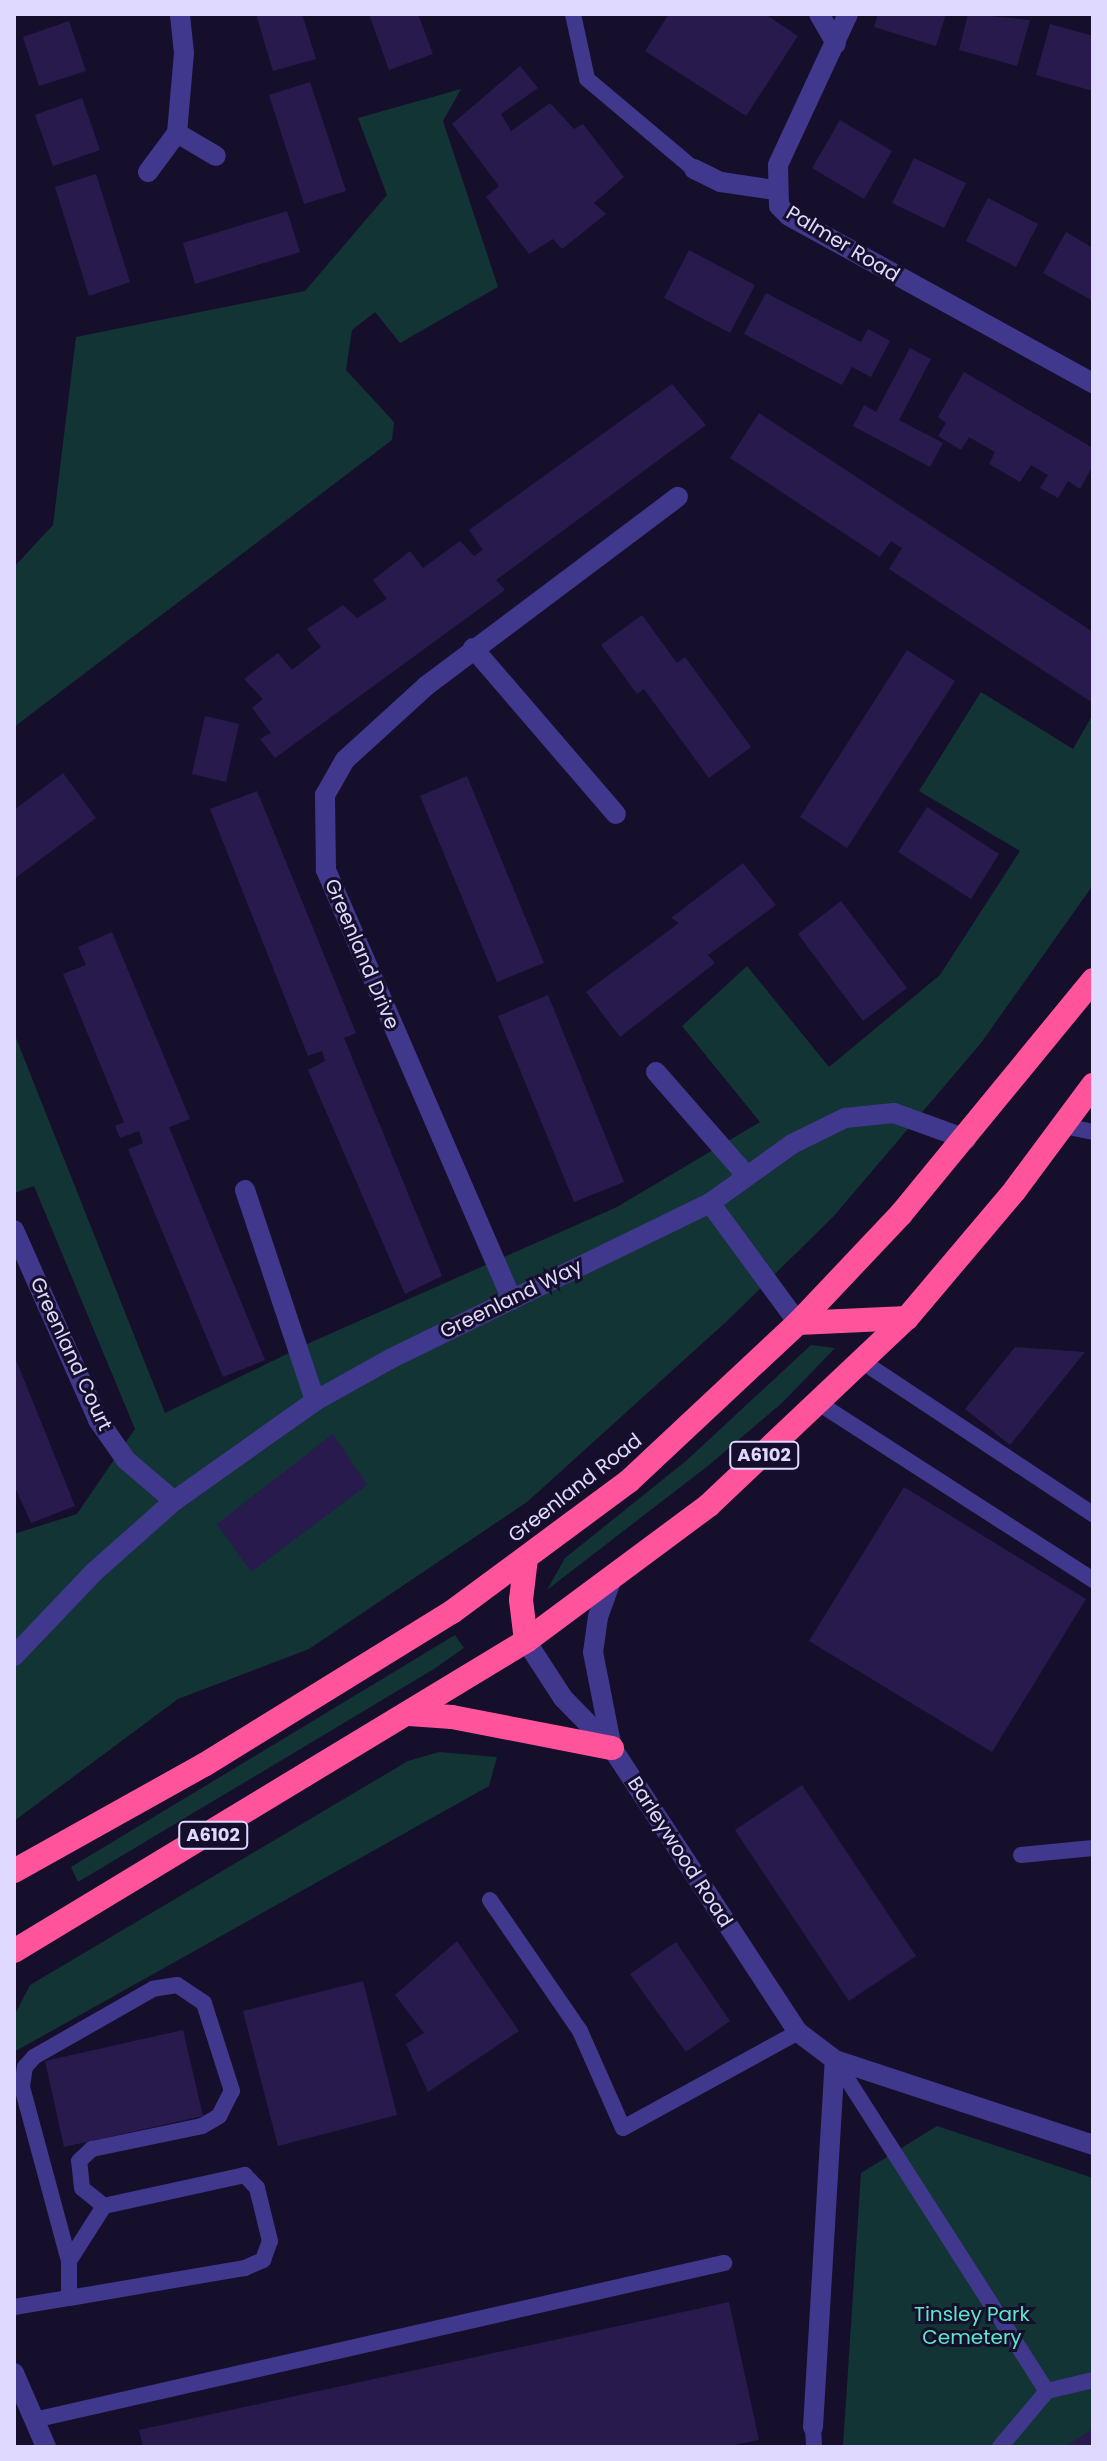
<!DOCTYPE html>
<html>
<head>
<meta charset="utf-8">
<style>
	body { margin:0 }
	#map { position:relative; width:1107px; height:2461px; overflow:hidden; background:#160f2b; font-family:Poppins,sans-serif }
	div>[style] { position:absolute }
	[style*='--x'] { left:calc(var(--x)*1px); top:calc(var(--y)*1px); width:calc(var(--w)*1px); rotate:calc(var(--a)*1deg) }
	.green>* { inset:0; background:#123435 }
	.building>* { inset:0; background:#281a4d }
	.lane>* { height:16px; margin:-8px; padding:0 8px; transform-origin:8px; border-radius:8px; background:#40388c }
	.street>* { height:20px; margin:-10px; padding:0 10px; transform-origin:10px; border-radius:10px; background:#40388c }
	.highway>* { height:24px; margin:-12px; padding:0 12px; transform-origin:12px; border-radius:12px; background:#ff549c }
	span { translate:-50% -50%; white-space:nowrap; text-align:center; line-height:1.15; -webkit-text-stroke:6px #160f2b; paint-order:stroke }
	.shield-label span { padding:2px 6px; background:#160f2b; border:2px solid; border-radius:6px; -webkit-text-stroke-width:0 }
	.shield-label { font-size:18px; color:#e0d9ff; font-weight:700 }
	.street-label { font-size:20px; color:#e0d9ff }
	.park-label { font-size:20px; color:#5ee6cc }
	.frame { position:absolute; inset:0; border:16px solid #e0d9ff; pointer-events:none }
</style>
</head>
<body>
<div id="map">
	<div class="green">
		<i style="clip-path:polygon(461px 89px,443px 121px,498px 287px,400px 343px,375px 312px,352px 330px,346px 370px,394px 422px,392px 440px,14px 727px,14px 567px,53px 525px,76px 337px,305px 291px,387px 195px,358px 118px)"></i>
		<i style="clip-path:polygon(981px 692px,1073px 749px,1093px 714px,1093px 885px,981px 1043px,833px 1217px,727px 1321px,527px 1502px,309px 1649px,178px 1699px,14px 1821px,14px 1534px,77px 1514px,135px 1429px,34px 1186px,14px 1193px,14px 1033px,165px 1413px,316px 1340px,617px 1207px,760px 1122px,682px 1026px,747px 966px,829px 1067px,940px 975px,1020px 851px,919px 791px)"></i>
		<i style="clip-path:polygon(811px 1345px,835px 1348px,783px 1402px,709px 1465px,547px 1590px,565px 1558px,686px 1461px)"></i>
		<i style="clip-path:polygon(455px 1635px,464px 1648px,434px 1669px,78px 1882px,71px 1867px)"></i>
		<i style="clip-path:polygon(439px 1752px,497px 1757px,489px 1786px,14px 2052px,14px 2016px,30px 1985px,408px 1761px)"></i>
		<i style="clip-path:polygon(937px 2126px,1093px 2178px,1093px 2447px,843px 2446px,861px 2173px)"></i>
	</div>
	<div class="building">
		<i style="clip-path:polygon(256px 14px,302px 14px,316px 59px,273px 71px)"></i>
		<i style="clip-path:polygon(369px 14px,418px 14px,433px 54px,389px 70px)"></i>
		<i style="clip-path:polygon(669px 14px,765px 14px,798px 36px,746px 116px,645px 51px)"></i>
		<i style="clip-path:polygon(878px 14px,946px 14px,936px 46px,874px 27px)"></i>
		<i style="clip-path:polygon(968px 14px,1030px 20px,1017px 66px,959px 50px)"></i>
		<i style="clip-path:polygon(69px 21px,86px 71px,39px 86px,23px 37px)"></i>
		<i style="clip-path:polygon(1050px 24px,1093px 36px,1093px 91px,1036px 75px)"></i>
		<i style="clip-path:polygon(520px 66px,538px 88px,501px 114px,511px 131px,550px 103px,574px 129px,583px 124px,624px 177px,594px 203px,606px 214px,562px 249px,553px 239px,529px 254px,486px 197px,499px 186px,452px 124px)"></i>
		<i style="clip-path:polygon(310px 82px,346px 191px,304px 204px,269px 95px)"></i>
		<i style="clip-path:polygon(82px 98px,100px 150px,53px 166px,35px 115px)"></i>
		<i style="clip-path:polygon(840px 120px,892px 151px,864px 199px,812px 168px)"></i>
		<i style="clip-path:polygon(914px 158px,966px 183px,944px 228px,892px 203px)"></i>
		<i style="clip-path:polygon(96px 174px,130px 282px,89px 296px,55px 187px)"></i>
		<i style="clip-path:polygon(988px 198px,1038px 224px,1016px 267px,966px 241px)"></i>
		<i style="clip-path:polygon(287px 211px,300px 252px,195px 284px,183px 243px)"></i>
		<i style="clip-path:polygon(1066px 232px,1093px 248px,1093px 301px,1043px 273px)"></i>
		<i style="clip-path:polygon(689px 250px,755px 285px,730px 333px,664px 298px)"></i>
		<i style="clip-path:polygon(766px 293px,861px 342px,868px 329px,890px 341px,871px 377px,852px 367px,842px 385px,744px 334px)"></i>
		<i style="clip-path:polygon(910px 348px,931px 359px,899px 420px,943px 443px,930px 467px,853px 426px,864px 405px,876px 412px)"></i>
		<i style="clip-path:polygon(964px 372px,1093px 448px,1093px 465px,1080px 489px,1068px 481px,1058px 498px,1040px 488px,1048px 475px,1031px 465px,1020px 482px,989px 464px,995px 452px,969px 437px,961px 450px,938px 436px,946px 423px,938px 417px)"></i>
		<i style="clip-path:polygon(672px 384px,706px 425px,496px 580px,505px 590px,275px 758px,260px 739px,271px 733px,252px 708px,263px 699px,244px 679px,278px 653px,292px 670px,321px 647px,307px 629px,343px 605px,357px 618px,387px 599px,373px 580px,410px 551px,423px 568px,460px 541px,474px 556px,483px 550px,469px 530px)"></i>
		<i style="clip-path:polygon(759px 413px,1093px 632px,1093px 703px,889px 569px,902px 548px,891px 541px,880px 557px,730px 458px)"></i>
		<i style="clip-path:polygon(642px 615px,677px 663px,685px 657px,751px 747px,709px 778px,644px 689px,637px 694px,601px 645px)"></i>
		<i style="clip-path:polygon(907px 650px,955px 681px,847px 848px,800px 817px)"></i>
		<i style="clip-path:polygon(205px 716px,239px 724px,226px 782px,192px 774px)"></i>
		<i style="clip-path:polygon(63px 773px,96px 818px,14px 879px,14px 810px)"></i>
		<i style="clip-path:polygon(467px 776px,544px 963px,497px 982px,420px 796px)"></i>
		<i style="clip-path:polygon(257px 791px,356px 1033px,344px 1038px,442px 1276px,405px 1294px,308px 1070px,325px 1061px,322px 1051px,308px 1056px,210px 809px)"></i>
		<i style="clip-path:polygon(927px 807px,999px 854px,971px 899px,898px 852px)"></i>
		<i style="clip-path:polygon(743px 863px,776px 905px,708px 955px,715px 963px,620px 1037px,586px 992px,679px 923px,671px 918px)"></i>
		<i style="clip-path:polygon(841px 901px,907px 988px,863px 1021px,798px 934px)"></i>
		<i style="clip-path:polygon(112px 932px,190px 1119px,169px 1127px,265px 1360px,223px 1377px,128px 1149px,143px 1143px,139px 1131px,120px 1138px,115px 1126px,124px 1122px,63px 974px,86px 965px,78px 947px)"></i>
		<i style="clip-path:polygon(548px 995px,624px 1182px,574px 1202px,498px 1016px)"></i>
		<i style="clip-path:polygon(1015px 1347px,1085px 1352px,1010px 1445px,965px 1409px)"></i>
		<i style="clip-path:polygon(14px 1355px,75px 1506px,31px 1523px,14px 1485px)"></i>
		<i style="clip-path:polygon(333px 1434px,367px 1485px,251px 1572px,217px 1524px)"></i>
		<i style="clip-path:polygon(904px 1487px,1086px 1599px,992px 1752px,809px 1641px)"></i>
		<i style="clip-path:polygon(802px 1785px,916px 1956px,849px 2001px,735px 1830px)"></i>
		<i style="clip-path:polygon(457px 1941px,519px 2031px,428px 2092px,406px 2044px,424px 2033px,395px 1995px)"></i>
		<i style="clip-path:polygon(676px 1942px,730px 2021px,686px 2052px,630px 1974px)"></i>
		<i style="clip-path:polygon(363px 1981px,397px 2115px,278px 2146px,243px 2011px)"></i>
		<i style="clip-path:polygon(183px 2030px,203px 2116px,64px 2147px,45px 2061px)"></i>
		<i style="clip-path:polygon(729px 2302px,759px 2440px,725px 2447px,143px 2447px,139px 2430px)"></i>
		<i style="clip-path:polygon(1093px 2429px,1093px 2447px,1064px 2447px)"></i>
	</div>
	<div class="lane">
		<i style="--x:573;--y:14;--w:66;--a:77.8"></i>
		<i style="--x:587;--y:79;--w:140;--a:40.1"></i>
		<i style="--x:1063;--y:1126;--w:31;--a:11"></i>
		<i style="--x:863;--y:1362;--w:276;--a:33.5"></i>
		<i style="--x:820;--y:1404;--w:325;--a:32.8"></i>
		<i style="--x:1021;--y:1855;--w:72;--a:-5.6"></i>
		<i style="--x:490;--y:1900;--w:159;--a:55.5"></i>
		<i style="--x:580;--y:2031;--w:106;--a:66.1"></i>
		<i style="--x:623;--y:2128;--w:200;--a:-28.7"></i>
		<i style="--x:835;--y:2060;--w:393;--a:57.4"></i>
		<i style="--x:69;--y:2261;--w:65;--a:-57.5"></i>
		<i style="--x:14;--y:2307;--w:56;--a:-9.3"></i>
		<i style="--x:69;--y:2298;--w:179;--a:-9.7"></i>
		<i style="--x:245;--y:2268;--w:20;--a:-24"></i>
		<i style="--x:263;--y:2260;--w:20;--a:-70"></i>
		<i style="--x:270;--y:2241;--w:55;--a:-103.8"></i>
		<i style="--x:257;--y:2188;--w:18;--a:-133"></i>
		<i style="--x:245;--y:2175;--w:144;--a:167.6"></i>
		<i style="--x:104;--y:2206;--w:28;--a:-141"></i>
		<i style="--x:82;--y:2188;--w:27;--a:-96"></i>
		<i style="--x:79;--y:2161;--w:18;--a:-43"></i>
		<i style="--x:92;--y:2149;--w:112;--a:-11.8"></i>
		<i style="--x:202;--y:2126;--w:20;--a:-30"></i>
		<i style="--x:219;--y:2116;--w:28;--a:-63"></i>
		<i style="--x:232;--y:2091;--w:92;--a:-107.7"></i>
		<i style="--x:204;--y:2003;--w:32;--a:-146"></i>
		<i style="--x:177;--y:1985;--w:24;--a:171"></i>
		<i style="--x:153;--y:1989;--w:137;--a:150.3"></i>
		<i style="--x:34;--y:2057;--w:13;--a:132"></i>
		<i style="--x:25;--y:2067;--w:20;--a:99"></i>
		<i style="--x:22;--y:2087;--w:180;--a:74.9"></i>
		<i style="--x:69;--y:2261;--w:37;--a:90"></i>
		<i style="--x:34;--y:2420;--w:708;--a:-12.82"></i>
		<i style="--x:813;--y:2427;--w:20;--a:87"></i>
		<i style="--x:1000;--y:2447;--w:73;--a:-50"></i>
		<i style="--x:1047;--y:2391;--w:47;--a:-13.4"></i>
	</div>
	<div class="street">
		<i style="--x:819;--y:14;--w:34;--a:60"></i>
		<i style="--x:848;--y:14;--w:166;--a:114.9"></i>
		<i style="--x:778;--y:165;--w:41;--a:88.6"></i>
		<i style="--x:779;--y:206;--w:14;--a:45"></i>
		<i style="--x:789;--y:216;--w:347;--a:28.8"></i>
		<i style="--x:177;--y:133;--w:80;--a:-85"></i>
		<i style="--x:184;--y:53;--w:39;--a:-96"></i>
		<i style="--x:694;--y:169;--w:30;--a:26"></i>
		<i style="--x:721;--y:182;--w:55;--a:8.4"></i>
		<i style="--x:148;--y:172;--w:49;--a:-53.4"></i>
		<i style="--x:177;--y:133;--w:45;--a:30.5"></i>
		<i style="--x:473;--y:648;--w:219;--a:49.3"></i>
		<i style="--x:656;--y:1072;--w:138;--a:48.8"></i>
		<i style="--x:245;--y:1190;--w:222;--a:71.6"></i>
		<i style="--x:710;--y:1203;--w:149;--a:53.7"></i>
		<i style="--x:14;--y:1230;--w:208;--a:66.1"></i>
		<i style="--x:98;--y:1420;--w:49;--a:55"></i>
		<i style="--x:126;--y:1460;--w:63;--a:40.5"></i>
		<i style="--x:512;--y:1300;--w:469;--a:-113.4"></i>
		<i style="--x:326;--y:870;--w:75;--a:-90.8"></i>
		<i style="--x:325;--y:795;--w:40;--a:-60.3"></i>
		<i style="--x:345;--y:760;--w:110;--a:-42.4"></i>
		<i style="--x:426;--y:686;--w:315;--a:-36.9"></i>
		<i style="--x:611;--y:1581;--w:38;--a:110"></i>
		<i style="--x:598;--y:1617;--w:35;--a:98"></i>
		<i style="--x:593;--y:1652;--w:94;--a:78.9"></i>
		<i style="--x:526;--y:1641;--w:68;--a:57"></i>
		<i style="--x:563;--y:1698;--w:70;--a:45.6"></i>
		<i style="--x:612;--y:1748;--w:339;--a:56.8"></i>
		<i style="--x:798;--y:2032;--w:46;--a:37.1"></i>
		<i style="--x:835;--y:2060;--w:272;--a:18.2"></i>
		<i style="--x:14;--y:1656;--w:116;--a:-46.4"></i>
		<i style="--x:94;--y:1572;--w:107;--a:-41.6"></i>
		<i style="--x:174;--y:1501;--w:173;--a:-35.3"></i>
		<i style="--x:315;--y:1401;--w:86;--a:-29.2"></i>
		<i style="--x:390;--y:1359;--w:356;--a:-26"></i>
		<i style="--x:710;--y:1203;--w:101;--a:-35.7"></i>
		<i style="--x:792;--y:1144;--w:59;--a:-26.1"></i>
		<i style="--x:845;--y:1118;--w:49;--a:-5.8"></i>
		<i style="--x:894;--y:1113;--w:77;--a:19.9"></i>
		<i style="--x:14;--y:2373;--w:81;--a:66.6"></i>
		<i style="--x:813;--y:2427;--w:368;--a:-86.6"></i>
	</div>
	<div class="highway">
		<i style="--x:798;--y:1323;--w:109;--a:-2.6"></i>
		<i style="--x:526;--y:1558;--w:42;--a:96.8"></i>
		<i style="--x:521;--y:1600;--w:41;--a:83"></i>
		<i style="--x:409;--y:1714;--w:43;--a:4"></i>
		<i style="--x:452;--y:1717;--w:163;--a:11"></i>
		<i style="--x:14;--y:1871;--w:218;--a:-29.2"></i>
		<i style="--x:204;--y:1765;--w:291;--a:-31.7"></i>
		<i style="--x:452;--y:1612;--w:220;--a:-36.5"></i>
		<i style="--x:629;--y:1481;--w:231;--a:-43.1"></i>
		<i style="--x:798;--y:1323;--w:150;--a:-46.6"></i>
		<i style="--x:901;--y:1214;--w:303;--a:-50.6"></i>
		<i style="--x:14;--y:1951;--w:599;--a:-31.19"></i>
		<i style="--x:526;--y:1641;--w:228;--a:-36.6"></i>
		<i style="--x:709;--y:1505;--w:272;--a:-43.4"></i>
		<i style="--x:907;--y:1318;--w:167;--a:-49.8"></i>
		<i style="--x:1015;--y:1190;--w:131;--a:-53.4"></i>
	</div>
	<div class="shield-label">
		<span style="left:764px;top:1455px">A6102</span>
		<span style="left:213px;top:1835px">A6102</span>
	</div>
	<div class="street-label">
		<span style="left:843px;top:244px;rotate:31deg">Palmer Road</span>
		<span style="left:362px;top:954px;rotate:67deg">Greenland Drive</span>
		<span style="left:511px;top:1299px;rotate:-26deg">Greenland Way</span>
		<span style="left:71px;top:1354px;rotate:65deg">Greenland Court</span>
		<span style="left:575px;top:1488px;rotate:-38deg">Greenland Road</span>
		<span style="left:680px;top:1852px;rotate:57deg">Barleywood Road</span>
	</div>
	<div class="park-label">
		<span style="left:972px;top:2326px">Tinsley Park<br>Cemetery</span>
	</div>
	<div class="frame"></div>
</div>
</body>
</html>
